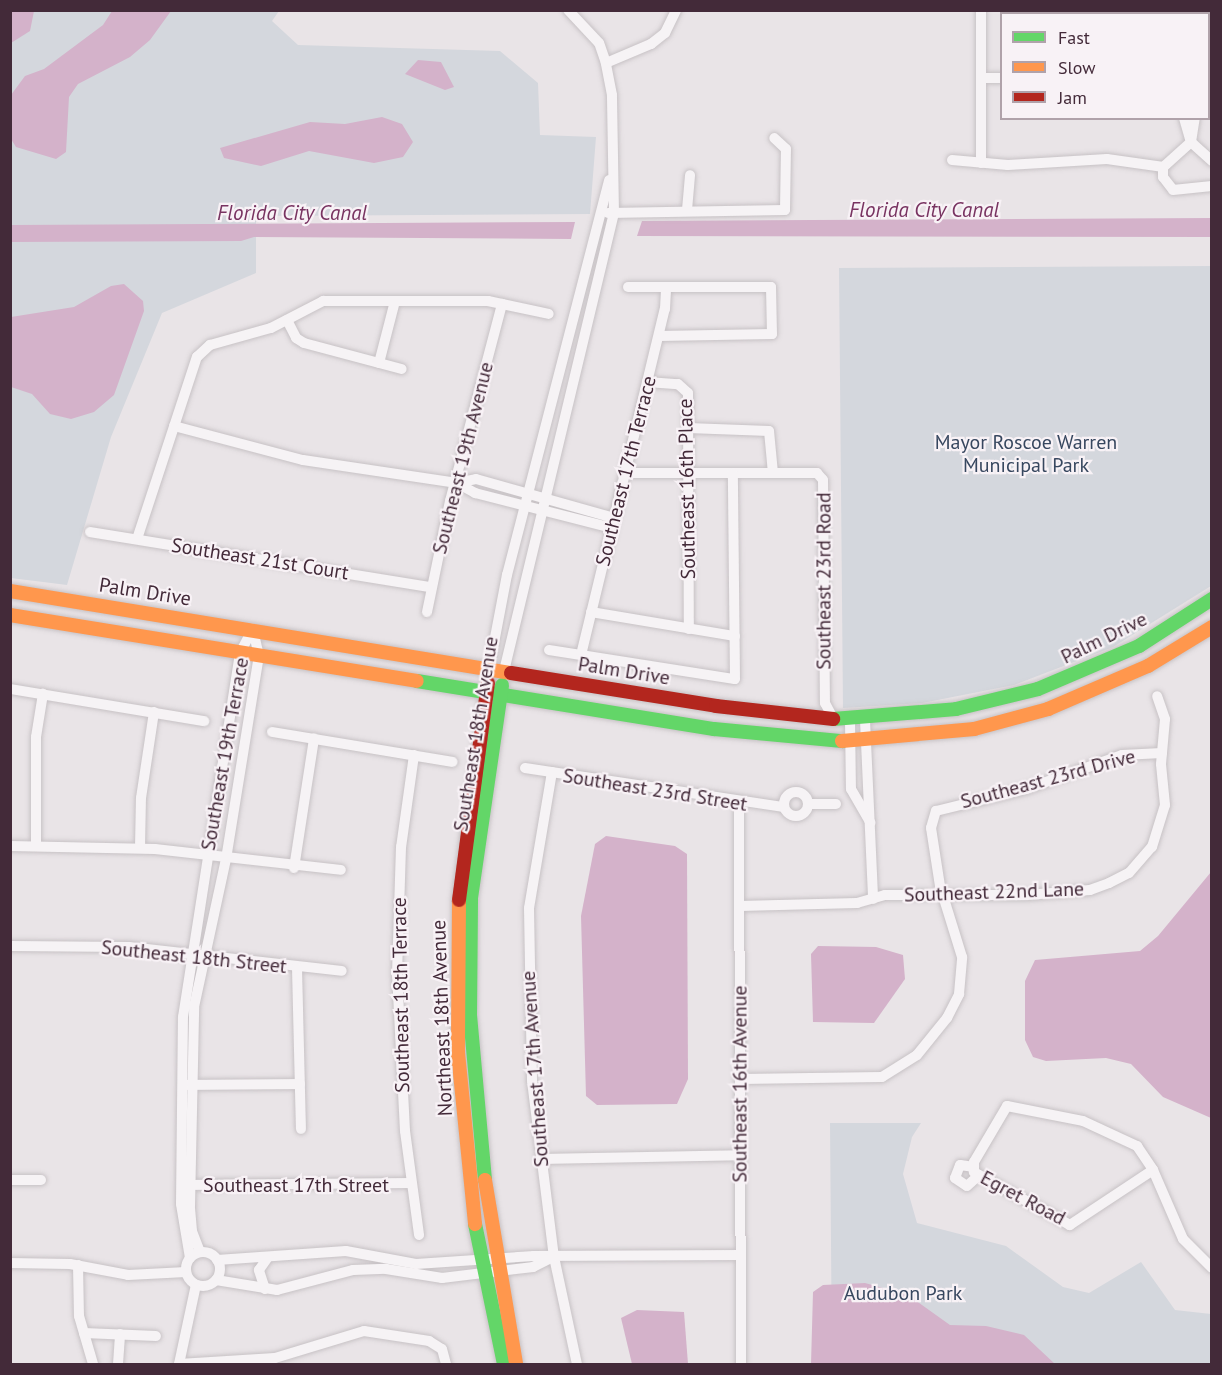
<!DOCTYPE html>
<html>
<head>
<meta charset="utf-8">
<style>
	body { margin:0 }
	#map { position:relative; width:1222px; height:1375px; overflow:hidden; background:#e9e4e7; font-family:"PT Sans",sans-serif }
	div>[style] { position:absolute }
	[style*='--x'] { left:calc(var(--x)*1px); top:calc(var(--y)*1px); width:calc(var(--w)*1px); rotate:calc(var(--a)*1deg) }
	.green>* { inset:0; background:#d4d7dd }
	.water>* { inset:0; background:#d4b2ca }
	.roads { filter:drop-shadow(0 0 2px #c7c2c5) drop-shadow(0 0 2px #c7c2c5) }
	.street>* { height:10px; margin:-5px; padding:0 5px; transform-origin:5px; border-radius:5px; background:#f6f3f5 }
	.street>.ring { margin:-5px; padding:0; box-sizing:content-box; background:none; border:10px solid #f6f3f5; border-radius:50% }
	.fast>* { height:14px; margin:-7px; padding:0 7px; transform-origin:7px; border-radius:7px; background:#63d668 }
	.slow>* { height:14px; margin:-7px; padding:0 7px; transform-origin:7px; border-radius:7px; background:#ff974d }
	.jam>* { height:14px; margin:-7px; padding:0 7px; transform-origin:7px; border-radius:7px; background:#b3261e }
	span { translate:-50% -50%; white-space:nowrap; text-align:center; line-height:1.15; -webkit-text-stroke:4.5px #f8f2f6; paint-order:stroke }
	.park-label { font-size:20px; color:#37475f }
	.street-label { font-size:20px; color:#432a39 }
	.water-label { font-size:21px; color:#783361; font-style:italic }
	.frame { position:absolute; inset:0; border:12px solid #432a39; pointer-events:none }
	.legend { position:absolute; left:1000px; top:12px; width:210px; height:108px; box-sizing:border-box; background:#f8f2f6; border:2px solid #b0a2aa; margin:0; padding:8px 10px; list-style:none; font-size:18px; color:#432a39 }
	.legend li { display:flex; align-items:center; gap:12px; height:30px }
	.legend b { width:30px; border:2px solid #b0a2aa }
</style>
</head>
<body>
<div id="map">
	<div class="green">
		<i style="clip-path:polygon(11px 11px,279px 11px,272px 21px,298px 45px,500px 51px,538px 83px,540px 135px,596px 137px,590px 214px,256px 216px,256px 273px,162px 313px,111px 437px,67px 585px,11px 578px)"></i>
		<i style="clip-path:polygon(1211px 266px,1211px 586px,1113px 647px,1014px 685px,922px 703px,843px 708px,839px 268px)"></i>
		<i style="clip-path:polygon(830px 1123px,921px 1123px,912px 1137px,903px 1174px,917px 1223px,1006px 1246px,1063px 1287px,1089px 1293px,1141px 1262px,1175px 1310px,1211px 1314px,1211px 1364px,832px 1364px)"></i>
	</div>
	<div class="water">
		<i style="clip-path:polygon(11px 10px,34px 11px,30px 31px,11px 43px)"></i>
		<i style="clip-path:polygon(112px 11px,171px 11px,150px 40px,130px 57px,78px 84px,69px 97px,66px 152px,56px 159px,16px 147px,11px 139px,11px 95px,25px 76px,44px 69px,103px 25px)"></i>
		<i style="clip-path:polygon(418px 60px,441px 62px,454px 87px,445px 90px,405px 74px)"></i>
		<i style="clip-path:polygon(382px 117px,402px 124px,413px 142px,403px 157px,374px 163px,309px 151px,261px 166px,224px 158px,220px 148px,310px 122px,345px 124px)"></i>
		<i style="clip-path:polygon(1212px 218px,1211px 237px,637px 236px,642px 221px)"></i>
		<i style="clip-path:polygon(575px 222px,571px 239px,254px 237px,241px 241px,10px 242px,11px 225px)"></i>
		<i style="clip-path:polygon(124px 284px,143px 301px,144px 311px,114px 395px,94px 412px,71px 419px,50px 414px,32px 394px,11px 387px,11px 317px,74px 307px,111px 286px)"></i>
		<i style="clip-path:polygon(606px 836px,675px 846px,687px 854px,688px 1079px,677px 1104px,597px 1105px,586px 1096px,581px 916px,595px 844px)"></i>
		<i style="clip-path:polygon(1211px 872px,1211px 1118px,1163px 1097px,1131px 1064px,1106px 1058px,1046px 1061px,1033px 1057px,1025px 1040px,1025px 981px,1035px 960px,1140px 951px,1158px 936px)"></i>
		<i style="clip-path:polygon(818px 946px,876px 947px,903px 955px,905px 979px,874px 1023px,813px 1022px,811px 954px)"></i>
		<i style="clip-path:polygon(865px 1283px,908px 1295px,950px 1325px,986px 1326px,1024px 1335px,1055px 1364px,811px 1364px,813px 1292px,823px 1285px)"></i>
		<i style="clip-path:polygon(637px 1310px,684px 1312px,688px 1364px,632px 1364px,621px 1318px)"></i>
	</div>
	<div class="roads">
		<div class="street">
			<i style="--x:981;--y:10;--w:153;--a:90"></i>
			<i style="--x:1020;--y:10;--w:4;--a:90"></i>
			<i style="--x:1184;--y:10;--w:4;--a:90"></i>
			<i style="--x:1194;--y:10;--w:4;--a:90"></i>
			<i style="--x:606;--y:63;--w:49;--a:-22.9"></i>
			<i style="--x:651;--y:44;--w:18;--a:-38"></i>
			<i style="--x:665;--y:33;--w:25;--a:-64"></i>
			<i style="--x:981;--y:78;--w:21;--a:0"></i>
			<i style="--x:1184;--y:118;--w:25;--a:74"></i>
			<i style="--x:1191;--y:142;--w:24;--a:-81"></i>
			<i style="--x:952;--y:160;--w:56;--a:5.1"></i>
			<i style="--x:1008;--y:165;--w:99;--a:-3.5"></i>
			<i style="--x:1107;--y:159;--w:57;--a:8.1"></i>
			<i style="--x:1212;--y:161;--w:28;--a:-138"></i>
			<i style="--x:1191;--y:142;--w:38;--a:138"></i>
			<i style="--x:1163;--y:167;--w:10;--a:90"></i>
			<i style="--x:1163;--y:177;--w:16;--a:52"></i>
			<i style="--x:1173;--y:190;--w:39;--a:-6"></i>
			<i style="--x:687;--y:210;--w:35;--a:-85"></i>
			<i style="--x:608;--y:213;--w:177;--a:-1"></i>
			<i style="--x:785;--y:210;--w:61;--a:-89.1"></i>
			<i style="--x:786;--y:149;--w:16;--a:-137"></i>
			<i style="--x:628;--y:287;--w:143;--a:0"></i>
			<i style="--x:771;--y:287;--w:47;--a:88.8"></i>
			<i style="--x:772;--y:334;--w:113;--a:179"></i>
			<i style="--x:287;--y:320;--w:20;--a:63"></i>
			<i style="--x:296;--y:338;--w:9;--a:32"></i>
			<i style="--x:304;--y:343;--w:101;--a:14.9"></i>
			<i style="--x:379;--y:363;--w:64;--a:-75.5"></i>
			<i style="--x:647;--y:382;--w:31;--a:4"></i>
			<i style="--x:678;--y:384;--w:13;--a:42"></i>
			<i style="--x:688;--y:393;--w:236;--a:89.8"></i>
			<i style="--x:174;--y:426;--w:133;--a:14.8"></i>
			<i style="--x:303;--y:460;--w:156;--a:8.5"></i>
			<i style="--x:457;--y:483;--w:21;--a:29"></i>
			<i style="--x:475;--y:493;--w:141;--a:14.3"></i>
			<i style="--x:688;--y:428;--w:81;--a:2.1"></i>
			<i style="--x:769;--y:431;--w:42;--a:84.6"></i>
			<i style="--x:625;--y:473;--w:192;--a:0"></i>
			<i style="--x:817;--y:473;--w:9;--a:49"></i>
			<i style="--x:823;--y:480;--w:223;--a:89.5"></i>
			<i style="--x:825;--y:703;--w:19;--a:62"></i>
			<i style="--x:457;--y:483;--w:19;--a:-12"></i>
			<i style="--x:476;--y:479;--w:143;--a:15.8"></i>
			<i style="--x:90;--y:532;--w:345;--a:9.2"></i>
			<i style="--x:137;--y:539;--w:192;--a:-71.8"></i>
			<i style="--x:197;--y:357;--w:18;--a:-43"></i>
			<i style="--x:210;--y:345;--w:63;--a:-15.6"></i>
			<i style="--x:271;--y:328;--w:59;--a:-27.4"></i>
			<i style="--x:323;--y:301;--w:165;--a:0"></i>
			<i style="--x:488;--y:301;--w:62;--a:12"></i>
			<i style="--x:427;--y:612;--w:113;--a:-78.3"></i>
			<i style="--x:450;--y:501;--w:204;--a:-75.2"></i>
			<i style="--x:591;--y:612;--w:146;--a:9.5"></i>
			<i style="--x:549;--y:650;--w:188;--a:8.9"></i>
			<i style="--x:735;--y:679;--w:206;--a:-90.6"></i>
			<i style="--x:581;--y:655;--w:356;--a:-76.4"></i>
			<i style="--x:665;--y:309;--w:22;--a:-87"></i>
			<i style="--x:489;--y:669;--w:96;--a:-79.2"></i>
			<i style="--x:507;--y:575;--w:408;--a:-75.5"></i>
			<i style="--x:504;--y:671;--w:471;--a:-76.5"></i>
			<i style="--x:614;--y:213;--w:118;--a:-91"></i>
			<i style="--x:612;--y:95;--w:33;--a:-101"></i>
			<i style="--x:606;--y:63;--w:21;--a:-109"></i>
			<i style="--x:599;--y:43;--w:45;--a:-133.2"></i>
			<i style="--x:10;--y:689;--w:197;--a:9.4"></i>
			<i style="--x:865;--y:720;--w:179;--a:87.4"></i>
			<i style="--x:850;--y:721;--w:68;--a:89.2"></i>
			<i style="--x:851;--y:789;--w:39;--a:60"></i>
			<i style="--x:272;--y:732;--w:183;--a:9.4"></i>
			<i style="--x:414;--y:755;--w:93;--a:98"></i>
			<i style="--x:401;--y:847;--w:126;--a:91.8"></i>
			<i style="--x:397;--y:973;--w:158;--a:87.1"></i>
			<i style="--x:405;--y:1131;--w:105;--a:82.3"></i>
			<i style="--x:525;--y:768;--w:262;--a:8.6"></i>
			<i style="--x:552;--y:772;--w:138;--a:99.6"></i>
			<i style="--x:529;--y:908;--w:173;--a:89"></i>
			<i style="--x:532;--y:1081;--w:177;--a:82.9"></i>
			<i style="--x:554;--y:1257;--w:109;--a:77.9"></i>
			<i class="ring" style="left:784px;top:792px;width:14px;height:14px"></i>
			<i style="--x:739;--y:804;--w:560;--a:89.8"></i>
			<i style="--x:809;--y:804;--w:27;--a:0"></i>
			<i style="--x:10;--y:846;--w:145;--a:1.2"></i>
			<i style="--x:155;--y:849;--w:187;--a:6.4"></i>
			<i style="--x:36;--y:846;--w:109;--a:-90"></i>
			<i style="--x:36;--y:737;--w:44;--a:-80.8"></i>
			<i style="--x:140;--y:848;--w:50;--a:-88.9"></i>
			<i style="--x:141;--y:798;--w:87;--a:-81.4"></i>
			<i style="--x:294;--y:868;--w:131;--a:-81.2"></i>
			<i style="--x:740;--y:906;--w:117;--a:-1.5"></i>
			<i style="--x:857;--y:903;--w:29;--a:-16"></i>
			<i style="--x:885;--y:895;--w:142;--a:0"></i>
			<i style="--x:1027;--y:895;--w:63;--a:-4.5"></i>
			<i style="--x:1090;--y:890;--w:20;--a:-20"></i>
			<i style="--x:1109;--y:883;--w:22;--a:-27"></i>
			<i style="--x:1129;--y:873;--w:35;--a:-49"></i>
			<i style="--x:1152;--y:847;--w:44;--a:-72.8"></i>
			<i style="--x:1165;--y:805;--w:41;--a:-95.6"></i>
			<i style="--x:1161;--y:764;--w:45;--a:-84.9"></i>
			<i style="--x:1165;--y:719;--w:24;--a:-109"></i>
			<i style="--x:10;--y:946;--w:119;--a:0.5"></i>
			<i style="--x:129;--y:947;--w:214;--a:6.4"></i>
			<i style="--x:297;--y:968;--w:161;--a:88.6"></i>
			<i style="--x:740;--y:1079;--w:142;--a:-0.8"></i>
			<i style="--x:882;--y:1077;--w:41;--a:-32.2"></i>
			<i style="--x:917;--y:1055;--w:48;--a:-51"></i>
			<i style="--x:947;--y:1018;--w:27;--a:-63"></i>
			<i style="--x:959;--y:994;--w:37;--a:-85"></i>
			<i style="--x:962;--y:957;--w:74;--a:-107.2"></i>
			<i style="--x:940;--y:886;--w:59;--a:-98.8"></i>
			<i style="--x:931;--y:828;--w:18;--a:-74"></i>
			<i style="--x:936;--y:811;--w:93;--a:-13.7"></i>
			<i style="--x:1026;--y:789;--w:102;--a:-19.5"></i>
			<i style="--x:1122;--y:755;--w:40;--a:-2.9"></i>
			<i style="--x:183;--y:1085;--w:117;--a:-0.5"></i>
			<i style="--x:1007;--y:1106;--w:77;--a:11.2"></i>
			<i style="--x:1083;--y:1121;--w:60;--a:24.8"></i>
			<i style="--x:1137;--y:1146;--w:29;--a:56"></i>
			<i style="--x:1153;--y:1170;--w:100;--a:146.5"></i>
			<i style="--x:1070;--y:1225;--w:110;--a:-151.1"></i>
			<i style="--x:974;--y:1172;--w:10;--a:-90"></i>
			<i style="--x:974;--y:1162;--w:65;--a:-59.5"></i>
			<i style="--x:540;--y:1159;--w:200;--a:-1.1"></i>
			<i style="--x:974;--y:1167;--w:14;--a:-172"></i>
			<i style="--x:960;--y:1165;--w:14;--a:111"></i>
			<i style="--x:955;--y:1178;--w:14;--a:34"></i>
			<i style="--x:967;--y:1186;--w:13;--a:-42"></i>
			<i style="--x:1153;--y:1170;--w:75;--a:66.5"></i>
			<i style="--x:1183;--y:1239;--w:41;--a:45"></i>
			<i style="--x:10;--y:1180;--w:31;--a:0"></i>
			<i style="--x:183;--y:1185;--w:228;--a:-0.5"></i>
			<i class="ring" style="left:186px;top:1252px;width:24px;height:24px"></i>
			<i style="--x:200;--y:1252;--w:22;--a:-111"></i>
			<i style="--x:192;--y:1231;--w:25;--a:-95"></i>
			<i style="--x:190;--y:1206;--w:199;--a:-88.8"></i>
			<i style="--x:194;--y:1007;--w:151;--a:-77.8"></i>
			<i style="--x:226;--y:859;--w:206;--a:-80.8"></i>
			<i style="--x:259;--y:656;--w:28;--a:-103"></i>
			<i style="--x:190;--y:1258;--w:55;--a:-99.5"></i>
			<i style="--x:181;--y:1204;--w:187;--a:-89.4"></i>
			<i style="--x:183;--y:1017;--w:368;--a:-81.1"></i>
			<i style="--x:240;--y:653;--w:27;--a:-62"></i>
			<i style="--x:217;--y:1260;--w:129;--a:-4"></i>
			<i style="--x:346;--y:1251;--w:71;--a:10.5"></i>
			<i style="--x:416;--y:1264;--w:118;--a:-3.9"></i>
			<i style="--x:534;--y:1256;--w:207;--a:-0.3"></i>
			<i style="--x:10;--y:1263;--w:60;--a:1"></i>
			<i style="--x:70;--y:1264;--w:59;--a:10.7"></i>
			<i style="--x:128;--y:1275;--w:58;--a:-3"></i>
			<i style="--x:78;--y:1265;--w:51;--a:88.9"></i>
			<i style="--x:79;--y:1316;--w:50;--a:73.7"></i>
			<i style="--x:216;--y:1280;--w:62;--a:9.3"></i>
			<i style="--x:277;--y:1290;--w:79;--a:-14.7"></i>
			<i style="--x:353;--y:1270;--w:33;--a:-2"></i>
			<i style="--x:386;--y:1269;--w:57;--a:9.1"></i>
			<i style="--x:442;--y:1278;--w:92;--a:-6.9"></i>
			<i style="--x:533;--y:1267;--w:20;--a:-27"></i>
			<i style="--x:265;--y:1289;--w:20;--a:-108"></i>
			<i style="--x:259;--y:1270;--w:16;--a:-55"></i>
			<i style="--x:84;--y:1333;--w:72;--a:2.4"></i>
			<i style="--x:118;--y:1364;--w:30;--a:-86"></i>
			<i style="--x:179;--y:1364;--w:96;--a:-3.6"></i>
			<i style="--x:275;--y:1358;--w:93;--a:-16.9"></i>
			<i style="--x:364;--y:1331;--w:66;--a:8.7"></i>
			<i style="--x:429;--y:1341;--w:15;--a:32"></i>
			<i style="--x:442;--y:1349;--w:16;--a:75"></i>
			<i style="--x:179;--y:1364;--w:81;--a:-77.9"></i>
		</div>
		<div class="fast">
			<i style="--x:417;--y:681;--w:301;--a:9.2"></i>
			<i style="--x:714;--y:729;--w:129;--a:5.4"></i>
			<i style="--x:833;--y:719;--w:123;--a:-4.6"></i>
			<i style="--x:956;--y:709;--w:84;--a:-13.7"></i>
			<i style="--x:1038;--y:689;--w:110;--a:-23.1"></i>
			<i style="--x:1139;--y:646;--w:87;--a:-32.8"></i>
			<i style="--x:485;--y:1180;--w:165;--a:-95.2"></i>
			<i style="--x:470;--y:1016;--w:118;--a:-89.5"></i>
			<i style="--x:471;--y:898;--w:215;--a:-81.7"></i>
			<i style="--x:475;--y:1224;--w:143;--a:78.3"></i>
		</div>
		<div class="slow">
			<i style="--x:10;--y:591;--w:508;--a:9.3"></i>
			<i style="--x:10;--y:615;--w:412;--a:9.2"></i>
			<i style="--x:842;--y:741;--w:133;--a:-5.2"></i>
			<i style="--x:974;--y:729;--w:77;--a:-15.1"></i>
			<i style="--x:1048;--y:709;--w:109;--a:-23.3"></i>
			<i style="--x:1148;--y:666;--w:75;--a:-31.4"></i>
			<i style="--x:459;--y:900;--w:153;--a:90.4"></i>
			<i style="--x:458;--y:1053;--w:172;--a:84.3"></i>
			<i style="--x:485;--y:1180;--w:187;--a:80.4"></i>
		</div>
		<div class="jam">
			<i style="--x:511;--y:673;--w:208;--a:9.1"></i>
			<i style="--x:716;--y:706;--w:118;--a:6.3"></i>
			<i style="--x:459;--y:900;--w:219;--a:-82.4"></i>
		</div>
	</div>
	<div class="park-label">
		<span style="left:1026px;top:454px">Mayor Roscoe Warren<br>Municipal Park</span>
		<span style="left:903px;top:1293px">Audubon Park</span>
	</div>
	<div class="street-label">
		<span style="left:463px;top:458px;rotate:-76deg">Southeast 19th Avenue</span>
		<span style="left:626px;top:471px;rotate:-76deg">Southeast 17th Terrace</span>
		<span style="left:687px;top:489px;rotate:-91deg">Southeast 16th Place</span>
		<span style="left:260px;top:559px;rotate:9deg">Southeast 21st Court</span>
		<span style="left:824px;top:581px;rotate:-90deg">Southeast 23rd Road</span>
		<span style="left:145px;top:592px;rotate:9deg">Palm Drive</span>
		<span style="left:1104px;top:638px;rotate:-26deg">Palm Drive</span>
		<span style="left:624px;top:671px;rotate:9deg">Palm Drive</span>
		<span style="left:476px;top:734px;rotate:-81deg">Southeast 18th Avenue</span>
		<span style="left:225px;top:754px;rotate:-80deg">Southeast 19th Terrace</span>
		<span style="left:1048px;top:779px;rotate:-15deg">Southeast 23rd Drive</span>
		<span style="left:655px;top:790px;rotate:9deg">Southeast 23rd Street</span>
		<span style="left:994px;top:892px;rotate:-2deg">Southeast 22nd Lane</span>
		<span style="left:194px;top:957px;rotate:6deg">Southeast 18th Street</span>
		<span style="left:401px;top:995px;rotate:-91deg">Southeast 18th Terrace</span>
		<span style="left:442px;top:1018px;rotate:-92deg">Northeast 18th Avenue</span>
		<span style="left:535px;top:1069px;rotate:-94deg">Southeast 17th Avenue</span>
		<span style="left:740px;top:1084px;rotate:-90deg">Southeast 16th Avenue</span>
		<span style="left:296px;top:1185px">Southeast 17th Street</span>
		<span style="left:1023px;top:1198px;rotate:28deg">Egret Road</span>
	</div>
	<div class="water-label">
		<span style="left:924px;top:210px">Florida City Canal</span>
		<span style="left:292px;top:213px">Florida City Canal</span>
	</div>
	<div class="frame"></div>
	<ul class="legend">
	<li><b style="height:8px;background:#63d668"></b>Fast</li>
	<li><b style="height:8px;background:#ff974d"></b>Slow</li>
	<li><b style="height:8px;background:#b3261e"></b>Jam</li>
	</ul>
</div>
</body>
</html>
